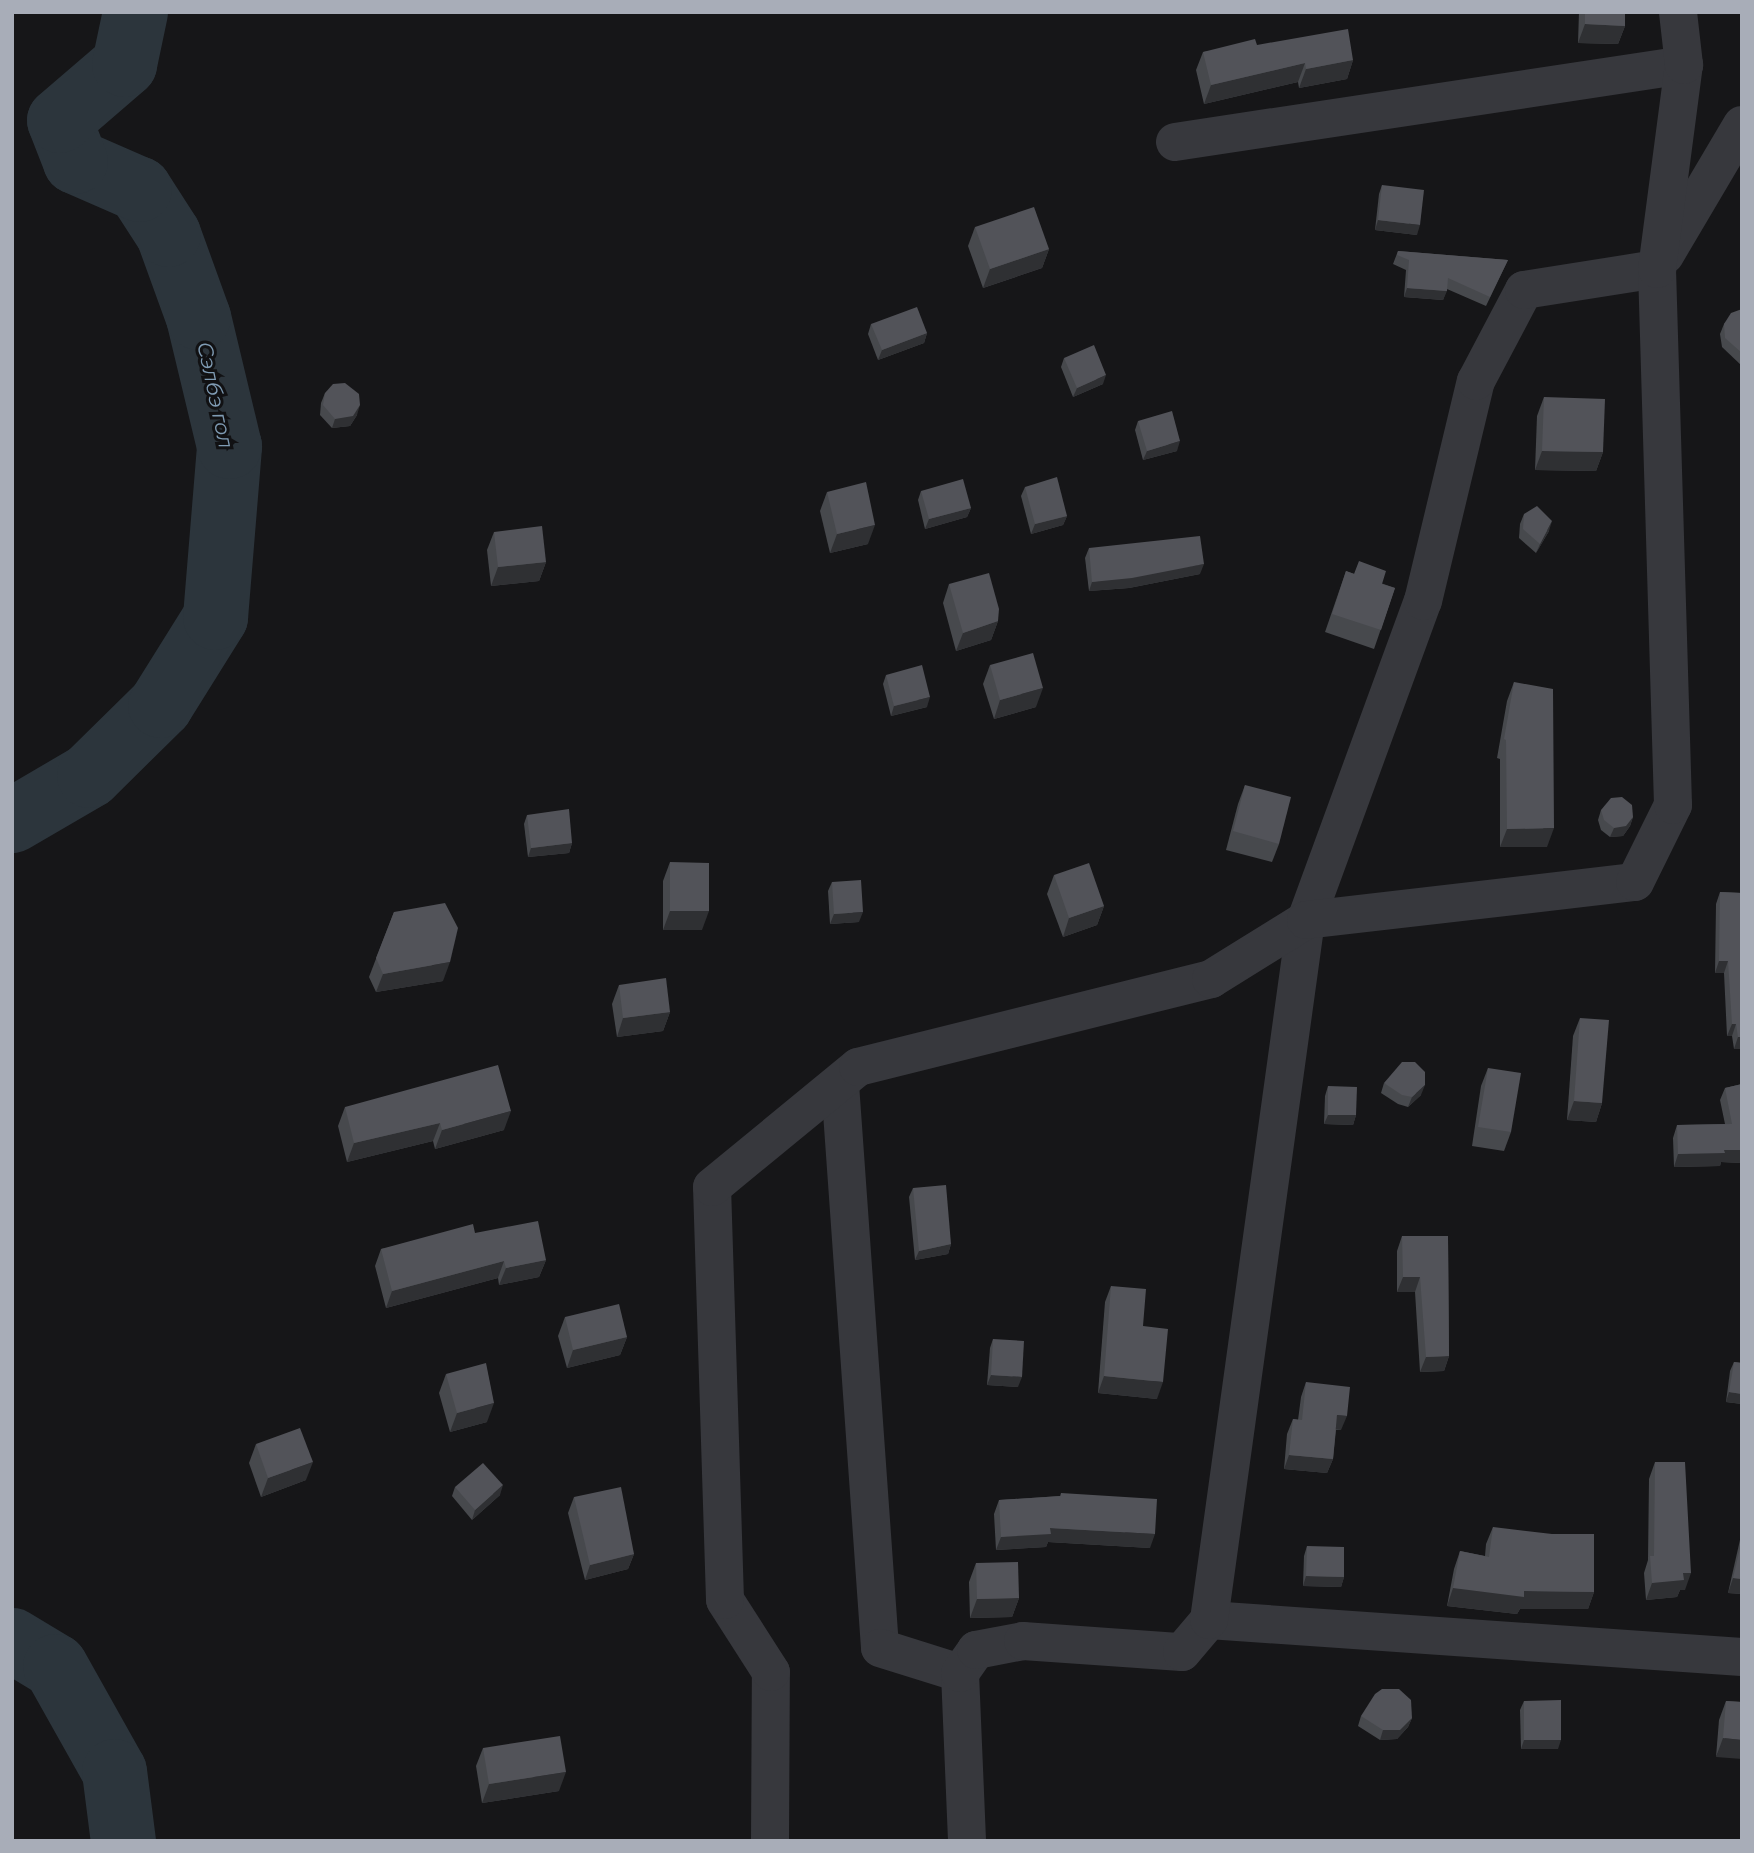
<!DOCTYPE html>
<html>
<head>
<meta charset="utf-8">
<style>
	body { margin:0 }
	#map { position:relative; width:1754px; height:1853px; overflow:hidden; background:#161618; font-family:Montserrat,sans-serif }
	div>[style] { position:absolute }
	[style*='--x'] { left:calc(var(--x)*1px); top:calc(var(--y)*1px); width:calc(var(--w)*1px); rotate:calc(var(--a)*1deg) }
	.river>* { height:65px; margin:-32.5px; padding:0 32.5px; transform-origin:32.5px; border-radius:32.5px; background:#2c353c }
	.street>* { height:38px; margin:-19px; padding:0 19px; transform-origin:19px; border-radius:19px; background:#37383d }
	.wall>* { inset:0; background:#47494d }
	.shaded-wall>* { inset:0; background:#2f3033 }
	.building>* { inset:0; background:#525359 }
	span { translate:-50% -50%; white-space:nowrap; text-align:center; line-height:1.15; -webkit-text-stroke:6px #111113; paint-order:stroke }
	.water-label { font-size:21px; color:#7f9bb3; font-style:italic }
	.frame { position:absolute; inset:0; border:14px solid #a8adb8; pointer-events:none }
</style>
</head>
<body>
<div id="map">
	<div class="river">
		<i style="--x:12;--y:820;--w:89;--a:-30.3"></i>
		<i style="--x:89;--y:775;--w:100;--a:-44.6"></i>
		<i style="--x:160;--y:705;--w:104;--a:-58"></i>
		<i style="--x:215;--y:617;--w:172;--a:-85.3"></i>
		<i style="--x:229;--y:446;--w:133;--a:-103.5"></i>
		<i style="--x:198;--y:317;--w:88;--a:-109.9"></i>
		<i style="--x:168;--y:234;--w:54;--a:-122.8"></i>
		<i style="--x:139;--y:189;--w:70;--a:-156.4"></i>
		<i style="--x:75;--y:161;--w:44;--a:-111.3"></i>
		<i style="--x:59;--y:120;--w:86;--a:-40.7"></i>
		<i style="--x:124;--y:64;--w:53;--a:-78.1"></i>
		<i style="--x:12;--y:1640;--w:50;--a:31.2"></i>
		<i style="--x:55;--y:1666;--w:120;--a:60.7"></i>
		<i style="--x:114;--y:1771;--w:71;--a:82.7"></i>
	</div>
	<div class="street">
		<i style="--x:1175;--y:142;--w:515;--a:-8.6"></i>
		<i style="--x:1665;--y:255;--w:151;--a:-59.4"></i>
		<i style="--x:840;--y:1084;--w:565;--a:85.94"></i>
		<i style="--x:880;--y:1648;--w:84;--a:17.4"></i>
		<i style="--x:960;--y:1673;--w:168;--a:87.6"></i>
		<i style="--x:1209;--y:1620;--w:534;--a:3.97"></i>
		<i style="--x:960;--y:1673;--w:28;--a:-55"></i>
		<i style="--x:976;--y:1650;--w:48;--a:-10.8"></i>
		<i style="--x:1023;--y:1641;--w:159;--a:4"></i>
		<i style="--x:1182;--y:1652;--w:42;--a:-49.8"></i>
		<i style="--x:1209;--y:1620;--w:707;--a:-82.11"></i>
		<i style="--x:1306;--y:920;--w:340;--a:-69.9"></i>
		<i style="--x:1423;--y:601;--w:226;--a:-76.5"></i>
		<i style="--x:1476;--y:381;--w:103;--a:-62.2"></i>
		<i style="--x:1524;--y:290;--w:135;--a:-9"></i>
		<i style="--x:770;--y:1841;--w:169;--a:-89.7"></i>
		<i style="--x:771;--y:1672;--w:85;--a:-122.6"></i>
		<i style="--x:725;--y:1600;--w:413;--a:-91.8"></i>
		<i style="--x:712;--y:1187;--w:189;--a:-39.4"></i>
		<i style="--x:858;--y:1067;--w:364;--a:-14"></i>
		<i style="--x:1211;--y:979;--w:112;--a:-31.8"></i>
		<i style="--x:1306;--y:920;--w:331;--a:-6.6"></i>
		<i style="--x:1635;--y:882;--w:86;--a:-63.7"></i>
		<i style="--x:1673;--y:805;--w:536;--a:-91.71"></i>
		<i style="--x:1657;--y:269;--w:206;--a:-82.5"></i>
		<i style="--x:1684;--y:65;--w:53;--a:-96.5"></i>
	</div>
	<div class="wall">
		<i style="clip-path:polygon(1579px 12px,1625px 12px,1625px 26px,1618px 44px,1578px 43px)"></i>
		<i style="clip-path:polygon(1257px 45px,1353px 60px,1347px 79px,1299px 88px,1298px 82px,1204px 104px,1196px 70px,1203px 52px)"></i>
		<i style="clip-path:polygon(1382px 185px,1417px 235px,1375px 230px,1379px 194px)"></i>
		<i style="clip-path:polygon(975px 227px,1049px 249px,1042px 268px,983px 288px,968px 246px)"></i>
		<i style="clip-path:polygon(1398px 251px,1508px 260px,1486px 306px,1447px 289px,1443px 300px,1404px 297px,1406px 270px,1393px 264px)"></i>
		<i style="clip-path:polygon(1742px 309px,1742px 366px,1722px 347px,1720px 334px,1724px 324px)"></i>
		<i style="clip-path:polygon(871px 324px,927px 333px,924px 343px,878px 360px,868px 334px)"></i>
		<i style="clip-path:polygon(1064px 358px,1103px 384px,1073px 397px,1061px 367px)"></i>
		<i style="clip-path:polygon(325px 393px,357px 415px,350px 426px,332px 428px,320px 415px,321px 403px)"></i>
		<i style="clip-path:polygon(1544px 397px,1603px 452px,1596px 471px,1535px 470px,1537px 416px)"></i>
		<i style="clip-path:polygon(1138px 421px,1177px 451px,1143px 460px,1135px 430px)"></i>
		<i style="clip-path:polygon(1025px 487px,1067px 516px,1063px 525px,1031px 534px,1021px 496px)"></i>
		<i style="clip-path:polygon(921px 491px,971px 508px,967px 517px,925px 529px,918px 500px)"></i>
		<i style="clip-path:polygon(827px 492px,868px 544px,830px 553px,820px 511px)"></i>
		<i style="clip-path:polygon(1524px 514px,1549px 531px,1536px 553px,1519px 538px,1520px 524px)"></i>
		<i style="clip-path:polygon(494px 532px,546px 562px,539px 581px,491px 586px,487px 550px)"></i>
		<i style="clip-path:polygon(1089px 548px,1200px 574px,1129px 588px,1089px 591px,1085px 558px)"></i>
		<i style="clip-path:polygon(1346px 571px,1395px 588px,1374px 649px,1325px 632px)"></i>
		<i style="clip-path:polygon(949px 584px,998px 621px,991px 640px,956px 651px,943px 603px)"></i>
		<i style="clip-path:polygon(990px 665px,1036px 707px,994px 719px,983px 684px)"></i>
		<i style="clip-path:polygon(886px 675px,927px 707px,891px 716px,883px 684px)"></i>
		<i style="clip-path:polygon(1514px 682px,1547px 847px,1500px 847px,1500px 759px,1497px 758px,1507px 701px)"></i>
		<i style="clip-path:polygon(1245px 785px,1279px 844px,1272px 862px,1226px 850px,1238px 804px)"></i>
		<i style="clip-path:polygon(1601px 810px,1633px 817px,1630px 826px,1623px 836px,1610px 837px,1601px 830px,1598px 820px)"></i>
		<i style="clip-path:polygon(527px 815px,572px 843px,569px 853px,528px 857px,524px 824px)"></i>
		<i style="clip-path:polygon(670px 862px,702px 930px,663px 930px,663px 881px)"></i>
		<i style="clip-path:polygon(1054px 875px,1104px 906px,1097px 925px,1063px 937px,1047px 894px)"></i>
		<i style="clip-path:polygon(832px 882px,859px 922px,830px 924px,828px 891px)"></i>
		<i style="clip-path:polygon(1720px 892px,1742px 893px,1742px 1049px,1734px 1049px,1732px 1036px,1727px 1036px,1724px 973px,1715px 973px,1716px 904px)"></i>
		<i style="clip-path:polygon(394px 912px,443px 981px,376px 992px,369px 977px)"></i>
		<i style="clip-path:polygon(619px 985px,670px 1012px,663px 1031px,617px 1037px,612px 1004px)"></i>
		<i style="clip-path:polygon(1580px 1018px,1602px 1103px,1596px 1122px,1567px 1120px,1573px 1036px)"></i>
		<i style="clip-path:polygon(1488px 1068px,1511px 1132px,1504px 1151px,1472px 1146px,1481px 1086px)"></i>
		<i style="clip-path:polygon(1384px 1083px,1421px 1095px,1408px 1107px,1398px 1104px,1381px 1093px)"></i>
		<i style="clip-path:polygon(1742px 1084px,1742px 1163px,1721px 1162px,1720px 1166px,1674px 1167px,1673px 1138px,1677px 1125px,1725px 1124px,1720px 1100px,1725px 1088px)"></i>
		<i style="clip-path:polygon(1328px 1086px,1356px 1115px,1353px 1125px,1324px 1124px,1325px 1096px)"></i>
		<i style="clip-path:polygon(345px 1107px,504px 1130px,435px 1149px,433px 1141px,347px 1162px,338px 1126px)"></i>
		<i style="clip-path:polygon(913px 1188px,951px 1244px,948px 1254px,915px 1260px,909px 1197px)"></i>
		<i style="clip-path:polygon(475px 1233px,546px 1260px,539px 1277px,499px 1285px,498px 1278px,386px 1308px,375px 1266px,381px 1249px)"></i>
		<i style="clip-path:polygon(1402px 1236px,1448px 1236px,1449px 1356px,1444px 1371px,1420px 1372px,1415px 1292px,1397px 1292px,1397px 1251px)"></i>
		<i style="clip-path:polygon(1111px 1286px,1143px 1326px,1157px 1399px,1098px 1393px,1105px 1302px)"></i>
		<i style="clip-path:polygon(565px 1317px,627px 1337px,620px 1355px,567px 1368px,558px 1336px)"></i>
		<i style="clip-path:polygon(993px 1339px,1018px 1387px,987px 1385px,990px 1348px)"></i>
		<i style="clip-path:polygon(1734px 1362px,1742px 1363px,1742px 1404px,1726px 1402px,1730px 1371px)"></i>
		<i style="clip-path:polygon(446px 1374px,487px 1422px,450px 1432px,439px 1393px)"></i>
		<i style="clip-path:polygon(1306px 1382px,1341px 1430px,1336px 1430px,1333px 1459px,1327px 1473px,1284px 1469px,1287px 1434px,1293px 1419px,1298px 1420px,1301px 1397px)"></i>
		<i style="clip-path:polygon(256px 1444px,306px 1480px,261px 1497px,249px 1463px)"></i>
		<i style="clip-path:polygon(1655px 1462px,1685px 1590px,1680px 1590px,1677px 1597px,1646px 1600px,1644px 1573px,1648px 1560px,1649px 1479px)"></i>
		<i style="clip-path:polygon(455px 1487px,500px 1495px,472px 1520px,452px 1496px)"></i>
		<i style="clip-path:polygon(1061px 1493px,1150px 1548px,1048px 1542px,1046px 1547px,996px 1550px,994px 1514px,999px 1500px,1060px 1496px)"></i>
		<i style="clip-path:polygon(574px 1497px,634px 1554px,628px 1569px,585px 1580px,568px 1513px)"></i>
		<i style="clip-path:polygon(1493px 1527px,1594px 1592px,1588px 1609px,1520px 1609px,1517px 1614px,1447px 1606px,1454px 1569px,1460px 1551px,1485px 1556px,1486px 1544px)"></i>
		<i style="clip-path:polygon(1742px 1531px,1742px 1594px,1728px 1593px)"></i>
		<i style="clip-path:polygon(1307px 1546px,1344px 1577px,1341px 1587px,1303px 1586px,1304px 1556px)"></i>
		<i style="clip-path:polygon(976px 1563px,1019px 1598px,1012px 1617px,970px 1618px,969px 1582px)"></i>
		<i style="clip-path:polygon(1524px 1701px,1558px 1749px,1521px 1749px,1520px 1710px)"></i>
		<i style="clip-path:polygon(1726px 1701px,1742px 1702px,1716px 1757px,1719px 1720px)"></i>
		<i style="clip-path:polygon(1361px 1716px,1412px 1718px,1408px 1727px,1397px 1739px,1380px 1740px,1358px 1726px)"></i>
		<i style="clip-path:polygon(483px 1748px,559px 1791px,482px 1803px,476px 1766px)"></i>
	</div>
	<div class="shaded-wall">
		<i style="clip-path:polygon(1585px 24px,1625px 26px,1618px 44px,1578px 43px)"></i>
		<i style="clip-path:polygon(1353px 60px,1347px 79px,1299px 88px,1306px 69px)"></i>
		<i style="clip-path:polygon(1305px 63px,1298px 82px,1204px 104px,1211px 85px)"></i>
		<i style="clip-path:polygon(1378px 220px,1420px 225px,1417px 235px,1375px 230px)"></i>
		<i style="clip-path:polygon(1049px 249px,1042px 268px,983px 288px,990px 269px)"></i>
		<i style="clip-path:polygon(1407px 288px,1447px 291px,1443px 300px,1404px 297px)"></i>
		<i style="clip-path:polygon(927px 333px,924px 343px,878px 360px,882px 350px)"></i>
		<i style="clip-path:polygon(1106px 375px,1103px 384px,1073px 397px,1077px 388px)"></i>
		<i style="clip-path:polygon(360px 405px,357px 415px,350px 426px,332px 428px,335px 419px)"></i>
		<i style="clip-path:polygon(1180px 441px,1177px 451px,1143px 460px,1147px 451px)"></i>
		<i style="clip-path:polygon(1542px 451px,1603px 452px,1596px 471px,1535px 470px)"></i>
		<i style="clip-path:polygon(971px 508px,967px 517px,925px 529px,929px 519px)"></i>
		<i style="clip-path:polygon(1067px 516px,1063px 525px,1031px 534px,1035px 524px)"></i>
		<i style="clip-path:polygon(1552px 521px,1549px 531px,1536px 553px,1540px 544px)"></i>
		<i style="clip-path:polygon(875px 525px,868px 544px,830px 553px,837px 534px)"></i>
		<i style="clip-path:polygon(546px 562px,539px 581px,491px 586px,498px 567px)"></i>
		<i style="clip-path:polygon(1204px 564px,1200px 574px,1129px 588px,1089px 591px,1092px 582px)"></i>
		<i style="clip-path:polygon(998px 621px,991px 640px,956px 651px,963px 633px)"></i>
		<i style="clip-path:polygon(1043px 688px,1036px 707px,994px 719px,1000px 700px)"></i>
		<i style="clip-path:polygon(930px 697px,927px 707px,891px 716px,894px 706px)"></i>
		<i style="clip-path:polygon(1633px 817px,1630px 826px,1623px 836px,1610px 837px,1614px 828px)"></i>
		<i style="clip-path:polygon(1554px 828px,1547px 847px,1500px 847px,1507px 829px)"></i>
		<i style="clip-path:polygon(572px 843px,569px 853px,528px 857px,531px 848px)"></i>
		<i style="clip-path:polygon(1104px 906px,1097px 925px,1063px 937px,1069px 918px)"></i>
		<i style="clip-path:polygon(670px 911px,709px 911px,702px 930px,663px 930px)"></i>
		<i style="clip-path:polygon(863px 912px,859px 922px,830px 924px,834px 914px)"></i>
		<i style="clip-path:polygon(1719px 961px,1728px 961px,1724px 973px,1715px 973px)"></i>
		<i style="clip-path:polygon(450px 962px,443px 981px,376px 992px,383px 974px)"></i>
		<i style="clip-path:polygon(670px 1012px,663px 1031px,617px 1037px,623px 1018px)"></i>
		<i style="clip-path:polygon(1732px 1024px,1736px 1024px,1732px 1036px,1727px 1036px)"></i>
		<i style="clip-path:polygon(1738px 1037px,1742px 1037px,1742px 1049px,1734px 1049px)"></i>
		<i style="clip-path:polygon(1425px 1085px,1421px 1095px,1408px 1107px,1412px 1097px)"></i>
		<i style="clip-path:polygon(1574px 1101px,1602px 1103px,1596px 1122px,1567px 1120px)"></i>
		<i style="clip-path:polygon(511px 1111px,504px 1130px,435px 1149px,442px 1130px)"></i>
		<i style="clip-path:polygon(1328px 1115px,1356px 1115px,1353px 1125px,1324px 1124px)"></i>
		<i style="clip-path:polygon(440px 1123px,433px 1141px,347px 1162px,354px 1143px)"></i>
		<i style="clip-path:polygon(1724px 1150px,1742px 1150px,1742px 1163px,1721px 1162px,1720px 1166px,1674px 1167px,1678px 1154px)"></i>
		<i style="clip-path:polygon(951px 1244px,948px 1254px,915px 1260px,919px 1251px)"></i>
		<i style="clip-path:polygon(546px 1260px,539px 1277px,499px 1285px,506px 1268px)"></i>
		<i style="clip-path:polygon(504px 1261px,498px 1278px,386px 1308px,392px 1291px)"></i>
		<i style="clip-path:polygon(1403px 1277px,1420px 1277px,1415px 1292px,1397px 1292px)"></i>
		<i style="clip-path:polygon(627px 1337px,620px 1355px,567px 1368px,573px 1350px)"></i>
		<i style="clip-path:polygon(1449px 1356px,1444px 1371px,1420px 1372px,1426px 1357px)"></i>
		<i style="clip-path:polygon(991px 1375px,1022px 1377px,1018px 1387px,987px 1385px)"></i>
		<i style="clip-path:polygon(1104px 1376px,1163px 1382px,1157px 1399px,1098px 1393px)"></i>
		<i style="clip-path:polygon(1729px 1392px,1742px 1394px,1742px 1404px,1726px 1402px)"></i>
		<i style="clip-path:polygon(494px 1403px,487px 1422px,450px 1432px,457px 1413px)"></i>
		<i style="clip-path:polygon(1337px 1415px,1347px 1416px,1341px 1430px,1332px 1429px)"></i>
		<i style="clip-path:polygon(1289px 1455px,1333px 1459px,1327px 1473px,1284px 1469px)"></i>
		<i style="clip-path:polygon(313px 1462px,306px 1480px,261px 1497px,268px 1478px)"></i>
		<i style="clip-path:polygon(503px 1485px,500px 1495px,472px 1520px,475px 1510px)"></i>
		<i style="clip-path:polygon(1050px 1528px,1155px 1534px,1150px 1548px,1048px 1542px,1046px 1547px,996px 1550px,1001px 1537px)"></i>
		<i style="clip-path:polygon(634px 1554px,628px 1569px,585px 1580px,590px 1565px)"></i>
		<i style="clip-path:polygon(1683px 1573px,1691px 1573px,1685px 1590px,1680px 1590px,1677px 1597px,1646px 1600px,1652px 1583px)"></i>
		<i style="clip-path:polygon(1306px 1576px,1344px 1577px,1341px 1587px,1303px 1586px)"></i>
		<i style="clip-path:polygon(1733px 1578px,1742px 1579px,1742px 1594px,1728px 1593px)"></i>
		<i style="clip-path:polygon(1453px 1588px,1524px 1591px,1594px 1592px,1588px 1609px,1520px 1609px,1517px 1614px,1447px 1606px)"></i>
		<i style="clip-path:polygon(1019px 1598px,1012px 1617px,970px 1618px,977px 1599px)"></i>
		<i style="clip-path:polygon(1412px 1718px,1408px 1727px,1397px 1739px,1380px 1740px,1383px 1730px)"></i>
		<i style="clip-path:polygon(1723px 1738px,1742px 1740px,1742px 1759px,1716px 1757px)"></i>
		<i style="clip-path:polygon(1524px 1740px,1561px 1740px,1558px 1749px,1521px 1749px)"></i>
		<i style="clip-path:polygon(566px 1772px,559px 1791px,482px 1803px,489px 1784px)"></i>
	</div>
	<div class="building">
		<i style="clip-path:polygon(1585px 12px,1625px 12px,1625px 26px,1585px 24px)"></i>
		<i style="clip-path:polygon(1348px 29px,1353px 60px,1306px 69px,1305px 63px,1211px 85px,1203px 52px,1255px 39px,1257px 45px)"></i>
		<i style="clip-path:polygon(1382px 185px,1424px 190px,1420px 225px,1378px 220px)"></i>
		<i style="clip-path:polygon(1034px 207px,1049px 249px,990px 269px,975px 227px)"></i>
		<i style="clip-path:polygon(1398px 251px,1508px 260px,1490px 297px,1448px 278px,1447px 291px,1407px 288px,1409px 260px,1397px 255px)"></i>
		<i style="clip-path:polygon(917px 307px,927px 333px,882px 350px,871px 324px)"></i>
		<i style="clip-path:polygon(1742px 309px,1742px 353px,1725px 338px,1724px 324px,1731px 313px)"></i>
		<i style="clip-path:polygon(1094px 345px,1106px 375px,1077px 388px,1064px 358px)"></i>
		<i style="clip-path:polygon(345px 383px,359px 394px,360px 405px,353px 416px,335px 419px,323px 405px,325px 393px,333px 384px)"></i>
		<i style="clip-path:polygon(1544px 397px,1605px 399px,1603px 452px,1542px 451px)"></i>
		<i style="clip-path:polygon(1172px 411px,1180px 441px,1147px 451px,1138px 421px)"></i>
		<i style="clip-path:polygon(1057px 477px,1067px 516px,1035px 524px,1025px 487px)"></i>
		<i style="clip-path:polygon(963px 479px,971px 508px,929px 519px,921px 491px)"></i>
		<i style="clip-path:polygon(866px 482px,875px 525px,837px 534px,827px 492px)"></i>
		<i style="clip-path:polygon(1537px 506px,1552px 521px,1540px 544px,1523px 529px,1524px 514px)"></i>
		<i style="clip-path:polygon(542px 526px,546px 562px,498px 567px,494px 532px)"></i>
		<i style="clip-path:polygon(1200px 536px,1204px 564px,1132px 578px,1092px 582px,1089px 548px)"></i>
		<i style="clip-path:polygon(1359px 561px,1386px 571px,1382px 584px,1395px 588px,1381px 630px,1332px 614px,1346px 571px,1354px 574px)"></i>
		<i style="clip-path:polygon(989px 573px,999px 609px,998px 621px,963px 633px,949px 584px)"></i>
		<i style="clip-path:polygon(1033px 653px,1043px 688px,1000px 700px,990px 665px)"></i>
		<i style="clip-path:polygon(922px 665px,930px 697px,894px 706px,886px 675px)"></i>
		<i style="clip-path:polygon(1514px 682px,1553px 689px,1554px 828px,1507px 829px,1506px 740px,1504px 739px)"></i>
		<i style="clip-path:polygon(1245px 785px,1291px 797px,1279px 844px,1233px 831px)"></i>
		<i style="clip-path:polygon(1622px 797px,1632px 805px,1633px 817px,1626px 826px,1614px 828px,1604px 820px,1601px 810px,1611px 798px)"></i>
		<i style="clip-path:polygon(569px 809px,572px 843px,531px 848px,527px 815px)"></i>
		<i style="clip-path:polygon(670px 862px,709px 863px,709px 911px,670px 911px)"></i>
		<i style="clip-path:polygon(1089px 863px,1104px 906px,1069px 918px,1054px 875px)"></i>
		<i style="clip-path:polygon(861px 880px,863px 912px,834px 914px,832px 882px)"></i>
		<i style="clip-path:polygon(1720px 892px,1742px 893px,1742px 1037px,1738px 1037px,1736px 1024px,1732px 1024px,1728px 961px,1719px 961px)"></i>
		<i style="clip-path:polygon(445px 903px,458px 928px,450px 962px,383px 974px,376px 958px,394px 912px)"></i>
		<i style="clip-path:polygon(666px 978px,670px 1012px,623px 1018px,619px 985px)"></i>
		<i style="clip-path:polygon(1580px 1018px,1609px 1020px,1602px 1103px,1574px 1101px)"></i>
		<i style="clip-path:polygon(1402px 1062px,1415px 1062px,1425px 1072px,1425px 1085px,1412px 1097px,1402px 1095px,1384px 1083px)"></i>
		<i style="clip-path:polygon(498px 1065px,511px 1111px,442px 1130px,440px 1123px,354px 1143px,345px 1107px)"></i>
		<i style="clip-path:polygon(1488px 1068px,1521px 1073px,1511px 1132px,1478px 1127px)"></i>
		<i style="clip-path:polygon(1742px 1084px,1742px 1150px,1724px 1150px,1725px 1153px,1678px 1154px,1677px 1125px,1732px 1124px,1725px 1088px)"></i>
		<i style="clip-path:polygon(1328px 1086px,1357px 1087px,1356px 1115px,1328px 1115px)"></i>
		<i style="clip-path:polygon(946px 1185px,951px 1244px,919px 1251px,913px 1188px)"></i>
		<i style="clip-path:polygon(538px 1221px,546px 1260px,506px 1268px,504px 1261px,392px 1291px,381px 1249px,473px 1224px,475px 1233px)"></i>
		<i style="clip-path:polygon(1402px 1236px,1448px 1236px,1449px 1356px,1426px 1357px,1420px 1277px,1403px 1277px)"></i>
		<i style="clip-path:polygon(1111px 1286px,1146px 1289px,1143px 1326px,1168px 1329px,1163px 1382px,1104px 1376px)"></i>
		<i style="clip-path:polygon(619px 1304px,627px 1337px,573px 1350px,565px 1317px)"></i>
		<i style="clip-path:polygon(993px 1339px,1024px 1341px,1022px 1377px,991px 1375px)"></i>
		<i style="clip-path:polygon(1734px 1362px,1742px 1363px,1742px 1394px,1729px 1392px)"></i>
		<i style="clip-path:polygon(486px 1363px,494px 1403px,457px 1413px,446px 1374px)"></i>
		<i style="clip-path:polygon(1306px 1382px,1350px 1387px,1347px 1416px,1337px 1415px,1333px 1459px,1289px 1455px,1293px 1419px,1302px 1420px)"></i>
		<i style="clip-path:polygon(300px 1428px,313px 1462px,268px 1478px,256px 1444px)"></i>
		<i style="clip-path:polygon(1655px 1462px,1685px 1462px,1691px 1573px,1683px 1573px,1684px 1580px,1652px 1583px,1650px 1556px,1654px 1556px)"></i>
		<i style="clip-path:polygon(483px 1463px,503px 1485px,475px 1510px,455px 1487px)"></i>
		<i style="clip-path:polygon(621px 1487px,634px 1554px,590px 1565px,574px 1497px)"></i>
		<i style="clip-path:polygon(1061px 1493px,1157px 1499px,1155px 1534px,1050px 1528px,1051px 1534px,1001px 1537px,999px 1500px,1061px 1496px)"></i>
		<i style="clip-path:polygon(1493px 1527px,1552px 1534px,1594px 1534px,1594px 1592px,1524px 1591px,1524px 1597px,1453px 1588px,1460px 1551px,1489px 1557px)"></i>
		<i style="clip-path:polygon(1742px 1540px,1742px 1579px,1733px 1578px)"></i>
		<i style="clip-path:polygon(1307px 1546px,1344px 1547px,1344px 1577px,1306px 1576px)"></i>
		<i style="clip-path:polygon(1018px 1562px,1019px 1598px,977px 1599px,976px 1563px)"></i>
		<i style="clip-path:polygon(1382px 1689px,1399px 1689px,1411px 1700px,1412px 1718px,1400px 1730px,1383px 1730px,1361px 1716px,1375px 1694px)"></i>
		<i style="clip-path:polygon(1561px 1700px,1561px 1740px,1524px 1740px,1524px 1701px)"></i>
		<i style="clip-path:polygon(1726px 1701px,1742px 1702px,1742px 1740px,1723px 1738px)"></i>
		<i style="clip-path:polygon(560px 1736px,566px 1772px,489px 1784px,483px 1748px)"></i>
	</div>
	<div class="water-label">
		<span style="left:215px;top:395px;rotate:78deg">Сэлбэ гол</span>
	</div>
	<div class="frame"></div>
</div>
</body>
</html>
